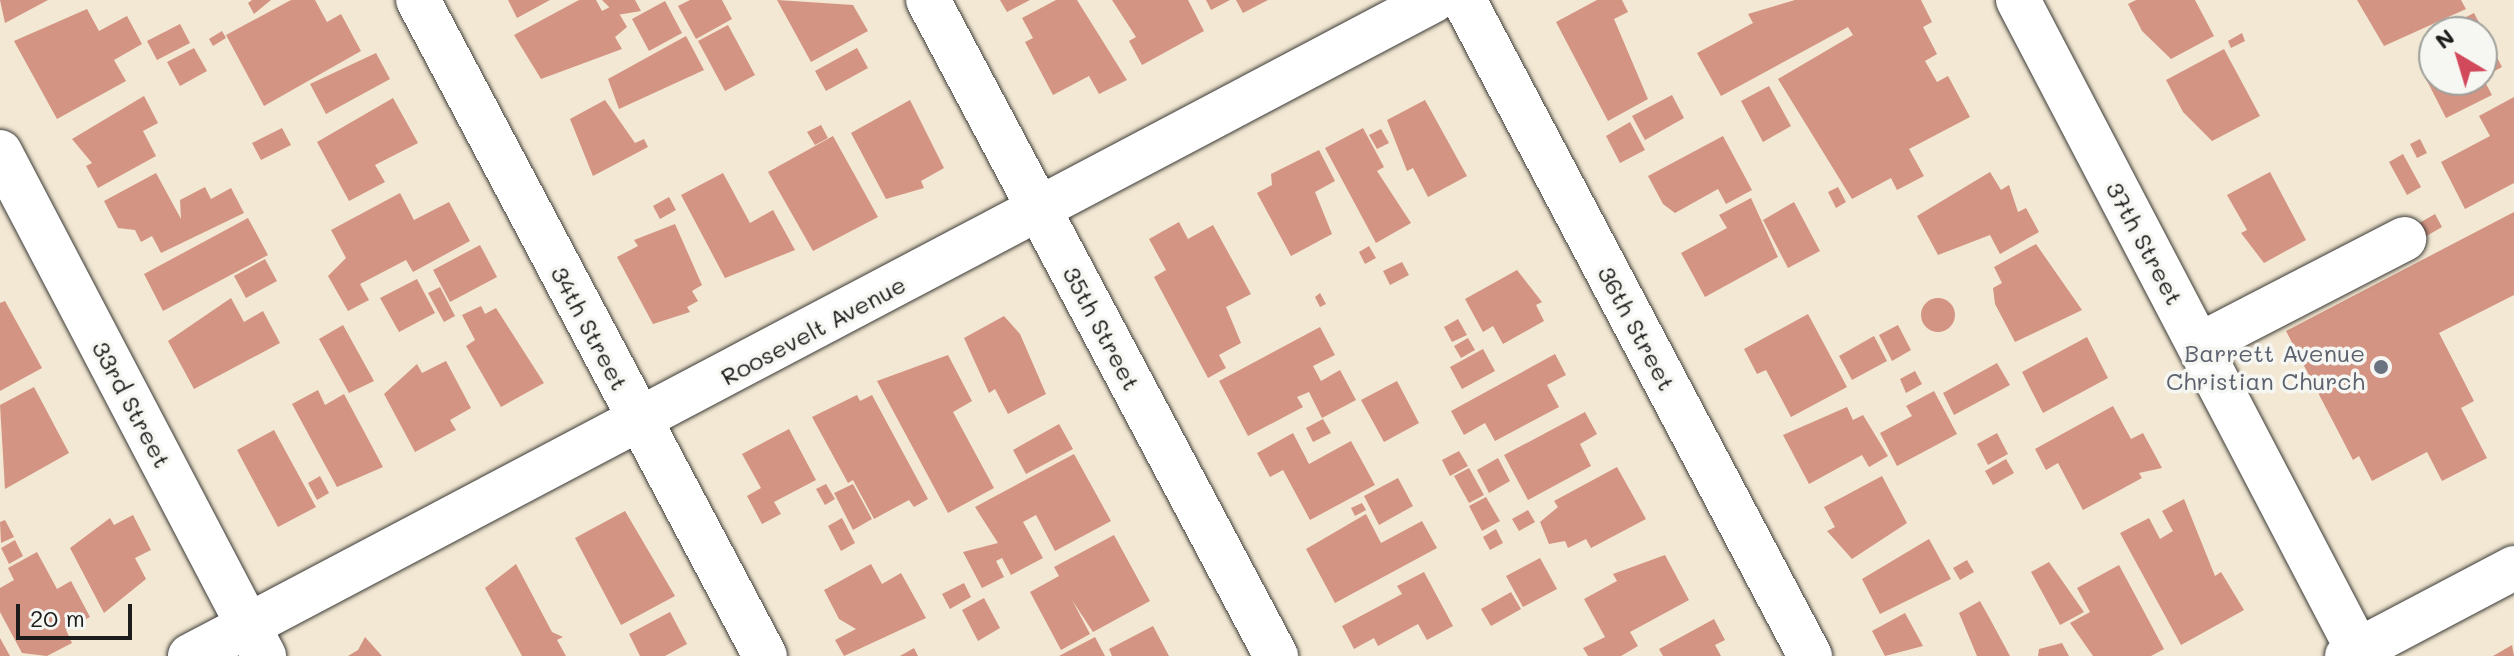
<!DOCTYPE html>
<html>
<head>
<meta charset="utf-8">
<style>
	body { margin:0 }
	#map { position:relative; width:2514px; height:656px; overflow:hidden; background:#f3e8d3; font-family:Mali,sans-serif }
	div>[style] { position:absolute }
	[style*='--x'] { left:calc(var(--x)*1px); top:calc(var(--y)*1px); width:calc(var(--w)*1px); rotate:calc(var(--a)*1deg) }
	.building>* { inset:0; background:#d39483 }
	.round { border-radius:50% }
	.roads { filter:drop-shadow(0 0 2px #3c3b37) drop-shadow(0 0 2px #3c3b37) }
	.minor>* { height:44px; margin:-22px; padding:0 22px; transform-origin:22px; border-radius:22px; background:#fff }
	.major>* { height:44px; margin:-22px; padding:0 22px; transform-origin:22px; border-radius:22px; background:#fff }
	.dots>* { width:22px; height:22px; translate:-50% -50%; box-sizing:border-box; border:4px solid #f6f6f2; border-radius:50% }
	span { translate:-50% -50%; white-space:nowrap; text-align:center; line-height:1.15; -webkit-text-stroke:7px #f6f6f2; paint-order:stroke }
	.street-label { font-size:24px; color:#1c1c1c }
	.worship-label { font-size:24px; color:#5b616d }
	.right { translate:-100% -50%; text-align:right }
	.north { position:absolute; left:2418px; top:16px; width:80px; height:80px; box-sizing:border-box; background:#f6f6f2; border:2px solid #9f9f9c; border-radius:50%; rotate:322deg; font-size:22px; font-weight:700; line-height:32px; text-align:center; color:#1c1c1c }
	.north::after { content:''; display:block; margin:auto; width:28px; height:36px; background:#d1495b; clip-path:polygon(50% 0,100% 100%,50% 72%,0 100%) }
	.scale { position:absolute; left:16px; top:604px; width:116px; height:36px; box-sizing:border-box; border:4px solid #1c1c1c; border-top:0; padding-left:10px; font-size:24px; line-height:28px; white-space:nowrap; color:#1c1c1c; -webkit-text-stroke:6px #f6f6f2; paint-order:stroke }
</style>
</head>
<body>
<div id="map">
	<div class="building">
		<i style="clip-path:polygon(0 0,48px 0,5px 23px)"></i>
		<i style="clip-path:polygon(271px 0,254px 14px,248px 3px,252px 0)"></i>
		<i style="clip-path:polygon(291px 0,315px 0,327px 22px,341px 14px,361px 51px,264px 106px,226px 35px)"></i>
		<i style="clip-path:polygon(508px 0,550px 0,517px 18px)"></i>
		<i style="clip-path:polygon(579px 0,596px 0,602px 11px,610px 7px,620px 15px,627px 27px,615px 37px,622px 49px,541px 79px,514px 35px)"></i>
		<i style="clip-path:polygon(602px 0,635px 0,641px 11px,617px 15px)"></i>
		<i style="clip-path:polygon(690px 0,722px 0,732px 19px,696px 39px,678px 6px)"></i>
		<i style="clip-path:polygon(777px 0,853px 5px,868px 31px,811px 62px)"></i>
		<i style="clip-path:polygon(1000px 0,1030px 0,1007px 12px)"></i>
		<i style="clip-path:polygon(1056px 0,1077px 0,1127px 80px,1099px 94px,1089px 76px,1053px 95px,1025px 42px,1033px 38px,1022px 18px)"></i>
		<i style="clip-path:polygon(1112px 0,1188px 0,1204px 31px,1142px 65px,1129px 41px,1136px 37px)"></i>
		<i style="clip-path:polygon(1206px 0,1230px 0,1211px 10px)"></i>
		<i style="clip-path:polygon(1236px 0,1268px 0,1243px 13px)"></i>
		<i style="clip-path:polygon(1597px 0,1622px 0,1628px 12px,1614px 19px,1648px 99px,1608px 121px,1556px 22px)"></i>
		<i style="clip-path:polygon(1795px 0,1921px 0,1932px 22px,1923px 27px,1937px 54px,1925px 61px,1937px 82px,1948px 76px,1970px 117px,1909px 149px,1924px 176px,1897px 190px,1891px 178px,1852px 199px,1778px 79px,1853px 35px,1848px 27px,1721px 96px,1697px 53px,1753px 23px,1748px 14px)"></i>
		<i style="clip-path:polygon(2136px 0,2195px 0,2214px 36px,2171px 59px,2142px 31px,2128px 4px)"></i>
		<i style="clip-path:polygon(2357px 0,2461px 0,2466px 9px,2384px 46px)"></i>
		<i style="clip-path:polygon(665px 1px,682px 33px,649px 51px,632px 19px)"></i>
		<i style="clip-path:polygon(87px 9px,99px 31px,127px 16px,142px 44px,114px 60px,126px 81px,57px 119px,14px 41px)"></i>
		<i style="clip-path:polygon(2474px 13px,2502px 67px,2482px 78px,2482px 32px,2437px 32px)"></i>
		<i style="clip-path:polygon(180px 24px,190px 43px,157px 60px,147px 41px)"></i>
		<i style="clip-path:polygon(728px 25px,755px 75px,725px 91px,698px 41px)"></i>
		<i style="clip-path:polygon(222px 31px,226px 38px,213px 46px,209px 39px)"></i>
		<i style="clip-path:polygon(2242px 33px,2245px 41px,2231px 48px,2228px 41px)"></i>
		<i style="clip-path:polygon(686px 36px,704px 70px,619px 109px,608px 79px)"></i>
		<i style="clip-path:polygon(194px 48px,207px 71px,180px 86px,167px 62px)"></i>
		<i style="clip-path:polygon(857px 48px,868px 68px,826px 91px,815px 71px)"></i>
		<i style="clip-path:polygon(2224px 49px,2260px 116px,2212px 141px,2183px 112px,2166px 80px)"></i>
		<i style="clip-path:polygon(376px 53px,390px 79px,326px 114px,310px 84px)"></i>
		<i style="clip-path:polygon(2434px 70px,2434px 80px,2484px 80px,2492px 95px,2446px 118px,2424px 75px)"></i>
		<i style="clip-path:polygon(1769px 86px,1791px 126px,1763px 142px,1741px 101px)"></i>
		<i style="clip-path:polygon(1672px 95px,1684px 118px,1645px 140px,1632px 116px)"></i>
		<i style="clip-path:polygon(144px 96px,158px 123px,143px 131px,156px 156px,98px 188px,86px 166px,92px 163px,72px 139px)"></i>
		<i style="clip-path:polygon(2514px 97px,2514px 183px,2465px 209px,2441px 162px,2490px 136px,2479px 116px)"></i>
		<i style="clip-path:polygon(393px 98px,418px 143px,375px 165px,385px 182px,349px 201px,317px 142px)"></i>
		<i style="clip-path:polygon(605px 100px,635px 143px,644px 139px,648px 147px,593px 176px,570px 119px)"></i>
		<i style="clip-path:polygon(910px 100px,944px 168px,921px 181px,924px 188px,886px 199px,851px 133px)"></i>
		<i style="clip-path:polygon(1425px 100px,1467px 176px,1428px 197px,1413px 168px,1407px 171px,1387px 120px)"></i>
		<i style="clip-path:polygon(1630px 122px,1645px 150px,1620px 163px,1606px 136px)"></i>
		<i style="clip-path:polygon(821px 125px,828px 138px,815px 145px,807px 132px)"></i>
		<i style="clip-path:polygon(282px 128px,291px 145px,261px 160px,252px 143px)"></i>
		<i style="clip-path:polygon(1363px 128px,1384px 167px,1377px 171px,1411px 223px,1376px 243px,1325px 148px)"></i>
		<i style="clip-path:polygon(1381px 129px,1389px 143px,1377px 149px,1369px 135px)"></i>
		<i style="clip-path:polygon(833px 136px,878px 217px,813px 251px,768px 172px)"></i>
		<i style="clip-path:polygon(1723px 136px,1752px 190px,1726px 204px,1718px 189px,1675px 213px,1663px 204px,1648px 176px)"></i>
		<i style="clip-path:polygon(2420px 139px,2427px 153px,2417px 158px,2410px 144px)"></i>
		<i style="clip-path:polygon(1319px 150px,1335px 181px,1315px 192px,1332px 234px,1291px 256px,1257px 193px,1272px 185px,1271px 174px)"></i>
		<i style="clip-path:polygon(2403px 154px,2421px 187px,2407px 195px,2389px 162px)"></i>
		<i style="clip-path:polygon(1990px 172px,2001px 190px,2009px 185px,2018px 212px,2026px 208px,2039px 232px,2000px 254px,1990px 235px,1938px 255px,1917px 216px)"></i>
		<i style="clip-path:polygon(2270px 172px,2306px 240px,2264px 263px,2241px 233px,2247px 230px,2227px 195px)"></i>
		<i style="clip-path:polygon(156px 173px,181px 219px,180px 200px,205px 187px,211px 199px,231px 188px,244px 213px,161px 253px,152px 236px,141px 242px,135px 230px,118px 228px,104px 201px)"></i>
		<i style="clip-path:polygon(723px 173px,750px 223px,773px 210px,795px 250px,725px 278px,681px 195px)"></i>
		<i style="clip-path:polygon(1838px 187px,1846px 202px,1836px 208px,1828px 192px)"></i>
		<i style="clip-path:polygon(400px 193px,414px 220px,449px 202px,470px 241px,413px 272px,406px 260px,360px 284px,369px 300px,348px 311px,328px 276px,346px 258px,331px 230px)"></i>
		<i style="clip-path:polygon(669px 197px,676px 210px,660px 219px,653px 206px)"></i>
		<i style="clip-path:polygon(1751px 198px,1778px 257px,1705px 297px,1681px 253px,1727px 228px,1719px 215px)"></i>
		<i style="clip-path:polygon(1794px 202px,1820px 251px,1788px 268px,1763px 220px)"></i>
		<i style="clip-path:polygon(2514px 212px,2514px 295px,2439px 333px,2474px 401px,2461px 408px,2487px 458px,2442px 481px,2427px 452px,2372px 481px,2359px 456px,2353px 460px,2286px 331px)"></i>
		<i style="clip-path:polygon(2435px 214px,2442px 227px,2423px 238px,2416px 225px)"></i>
		<i style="clip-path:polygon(248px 218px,268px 255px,163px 311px,144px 274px)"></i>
		<i style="clip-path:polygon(1179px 222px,1188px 239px,1213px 225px,1251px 294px,1226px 307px,1241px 343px,1219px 355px,1226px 368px,1208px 378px,1154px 277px,1166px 270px,1149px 239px)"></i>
		<i style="clip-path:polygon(675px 224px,702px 285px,692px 291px,698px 301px,687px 307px,690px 312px,653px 324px,617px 257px,638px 246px,634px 240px)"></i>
		<i style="clip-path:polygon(2036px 244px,2082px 310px,2015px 342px,1995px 304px,1993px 288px,2002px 283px,1994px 267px)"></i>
		<i style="clip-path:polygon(480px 245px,497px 277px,450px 302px,433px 270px)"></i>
		<i style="clip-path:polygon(1369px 246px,1376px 258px,1365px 264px,1359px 252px)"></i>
		<i style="clip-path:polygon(265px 259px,277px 281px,246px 298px,234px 276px)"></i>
		<i style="clip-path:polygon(1402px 262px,1409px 275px,1390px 285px,1383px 271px)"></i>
		<i style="clip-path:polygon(1517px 270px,1542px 302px,1536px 305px,1544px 321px,1503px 344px,1493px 326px,1483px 332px,1465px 299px)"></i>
		<i style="clip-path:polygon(417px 279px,435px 313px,399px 332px,380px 298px)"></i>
		<i style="clip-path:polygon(440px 287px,455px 316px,444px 322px,428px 293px)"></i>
		<i style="clip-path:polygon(1320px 293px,1326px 304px,1320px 307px,1315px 297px)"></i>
		<i style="clip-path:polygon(231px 298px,244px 322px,263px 311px,280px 343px,194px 389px,168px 341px)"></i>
		<i class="round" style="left:1921px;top:298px;width:34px;height:34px"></i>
		<i style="clip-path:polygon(5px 301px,42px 368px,0 391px,0 303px)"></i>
		<i style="clip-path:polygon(481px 306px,485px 314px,496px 308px,544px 383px,501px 407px,466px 346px,475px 340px,462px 315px)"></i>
		<i style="clip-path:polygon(1808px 314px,1847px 387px,1791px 417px,1766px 370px,1757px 374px,1744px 349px)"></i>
		<i style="clip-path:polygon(1004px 316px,1020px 334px,1046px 394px,1008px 414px,995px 389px,989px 393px,964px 338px)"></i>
		<i style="clip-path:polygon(1458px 319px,1467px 335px,1452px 342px,1444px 327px)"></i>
		<i style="clip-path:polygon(343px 325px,374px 381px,349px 393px,319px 339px)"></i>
		<i style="clip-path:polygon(1898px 325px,1911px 350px,1892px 361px,1879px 335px)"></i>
		<i style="clip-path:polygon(1320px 327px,1335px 355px,1313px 366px,1321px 381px,1340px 370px,1356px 400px,1322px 418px,1309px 392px,1297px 397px,1303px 407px,1248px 436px,1219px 381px)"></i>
		<i style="clip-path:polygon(1874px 336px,1887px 361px,1852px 380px,1839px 356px)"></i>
		<i style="clip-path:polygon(2087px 337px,2108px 378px,2043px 413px,2022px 372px)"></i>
		<i style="clip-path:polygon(1468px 338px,1475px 350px,1461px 358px,1454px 346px)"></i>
		<i style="clip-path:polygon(1483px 349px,1495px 371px,1462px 389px,1450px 367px)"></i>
		<i style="clip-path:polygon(1555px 354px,1566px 375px,1547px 385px,1559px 407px,1495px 441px,1485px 423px,1464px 435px,1451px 411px)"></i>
		<i style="clip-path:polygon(948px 355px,972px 401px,953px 412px,994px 488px,948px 513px,877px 381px)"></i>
		<i style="clip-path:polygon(446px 361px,471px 408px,450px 420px,456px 430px,415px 452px,384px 394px,417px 364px,422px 373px)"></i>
		<i style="clip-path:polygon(1997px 363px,2010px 385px,1954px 415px,1943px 393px)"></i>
		<i style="clip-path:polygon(1915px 371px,1922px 384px,1906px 393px,1900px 379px)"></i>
		<i style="clip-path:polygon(1397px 381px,1419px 423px,1384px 442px,1361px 400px)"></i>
		<i style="clip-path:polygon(34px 387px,69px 453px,5px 489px,0 405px)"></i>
		<i style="clip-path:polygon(318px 390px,325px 405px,344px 394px,383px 467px,337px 487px,292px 404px)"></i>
		<i style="clip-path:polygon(1934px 391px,1957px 434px,1897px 466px,1880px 433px,1912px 416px,1906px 406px)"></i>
		<i style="clip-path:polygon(857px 395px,860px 401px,872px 395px,928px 499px,914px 507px,909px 500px,874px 519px,853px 480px,848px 483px,812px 417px)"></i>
		<i style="clip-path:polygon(2113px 406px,2131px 439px,2143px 433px,2162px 468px,2139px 473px,2142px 478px,2083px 510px,2058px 463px,2046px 470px,2035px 449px)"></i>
		<i style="clip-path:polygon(1847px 407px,1853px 420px,1863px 415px,1888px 456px,1869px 467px,1862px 455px,1809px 484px,1783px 435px)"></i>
		<i style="clip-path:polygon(1585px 412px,1597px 434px,1580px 444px,1591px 466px,1528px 500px,1504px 455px)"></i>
		<i style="clip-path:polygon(1323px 419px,1331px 433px,1313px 442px,1306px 428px)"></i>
		<i style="clip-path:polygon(1059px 424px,1073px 449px,1026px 474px,1013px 450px)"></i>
		<i style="clip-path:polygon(789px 429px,816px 480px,774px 502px,781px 514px,762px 524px,747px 496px,761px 488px,742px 454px)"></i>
		<i style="clip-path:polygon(274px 430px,316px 507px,278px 527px,237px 450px)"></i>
		<i style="clip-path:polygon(1293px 433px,1309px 464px,1351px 441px,1375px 485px,1310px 520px,1283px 470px,1270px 477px,1257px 453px)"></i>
		<i style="clip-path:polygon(1997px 433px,2008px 454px,1988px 465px,1977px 444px)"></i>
		<i style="clip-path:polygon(1459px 451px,1468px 466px,1450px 476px,1442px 460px)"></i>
		<i style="clip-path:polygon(1074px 454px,1111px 521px,1055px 551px,1036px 515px,1023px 522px,1043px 558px,1011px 575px,1002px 558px,996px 561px,1004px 577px,982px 588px,963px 552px,998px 543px,975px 507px)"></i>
		<i style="clip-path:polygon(1498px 458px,1510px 481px,1489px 493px,1477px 470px)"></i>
		<i style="clip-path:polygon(2006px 459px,2014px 473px,1993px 485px,1985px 471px)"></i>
		<i style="clip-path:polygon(1617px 467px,1646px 519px,1591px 548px,1586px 539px,1568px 548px,1565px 541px,1549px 544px,1540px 522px,1558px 507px,1554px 501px)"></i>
		<i style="clip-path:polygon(1469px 468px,1484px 495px,1469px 503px,1454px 476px)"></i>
		<i style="clip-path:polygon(320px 476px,329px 493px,317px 500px,308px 483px)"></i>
		<i style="clip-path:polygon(1882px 476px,1907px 523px,1852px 559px,1827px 531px,1835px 527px,1824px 507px)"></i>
		<i style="clip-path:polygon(1398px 478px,1413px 506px,1379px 525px,1364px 496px)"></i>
		<i style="clip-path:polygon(826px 484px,835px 499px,825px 505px,816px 489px)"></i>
		<i style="clip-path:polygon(853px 484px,872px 519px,853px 530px,834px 493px)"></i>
		<i style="clip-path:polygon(1486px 497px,1500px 521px,1482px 531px,1469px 506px)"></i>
		<i style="clip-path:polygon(2184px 499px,2215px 576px,2221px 572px,2244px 610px,2181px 645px,2120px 533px,2149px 518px,2160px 539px,2173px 531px,2162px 511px)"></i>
		<i style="clip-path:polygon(1362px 503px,1366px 510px,1355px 516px,1351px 508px)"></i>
		<i style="clip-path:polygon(1528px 510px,1535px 522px,1519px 531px,1512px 519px)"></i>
		<i style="clip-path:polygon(625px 511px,675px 596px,621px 625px,575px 538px)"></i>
		<i style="clip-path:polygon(1366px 514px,1381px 543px,1422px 521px,1437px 548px,1335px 603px,1306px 549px)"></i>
		<i style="clip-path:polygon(133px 515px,151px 550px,135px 558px,146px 579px,104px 613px,70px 548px,110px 518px,114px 525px)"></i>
		<i style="clip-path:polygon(842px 518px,855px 543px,841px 551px,828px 526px)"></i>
		<i style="clip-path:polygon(5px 520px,14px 537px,1px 543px,0 522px)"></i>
		<i style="clip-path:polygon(1496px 529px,1503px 543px,1490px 550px,1483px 537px)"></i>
		<i style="clip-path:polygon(1114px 535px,1150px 601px,1093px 632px,1072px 600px,1090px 634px,1061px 650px,1030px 592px,1059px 576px,1054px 567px)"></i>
		<i style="clip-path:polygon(1929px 539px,1951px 579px,1880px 614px,1862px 579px)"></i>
		<i style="clip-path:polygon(15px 540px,23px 556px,9px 564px,1px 548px)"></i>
		<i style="clip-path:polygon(37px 552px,57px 589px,71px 581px,90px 617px,66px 630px,72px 643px,47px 656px,22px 653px,0 612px,0 588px,14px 580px,8px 568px)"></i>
		<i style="clip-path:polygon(1665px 555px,1689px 600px,1630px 632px,1638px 646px,1621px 656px,1588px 656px,1583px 648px,1605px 637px,1584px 599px,1617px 581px,1613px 574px)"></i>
		<i style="clip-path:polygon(1540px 558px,1557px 589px,1523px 607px,1506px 576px)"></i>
		<i style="clip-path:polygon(1967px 560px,1974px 572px,1960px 580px,1953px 568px)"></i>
		<i style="clip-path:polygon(2049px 562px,2084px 612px,2060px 625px,2031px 572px)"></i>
		<i style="clip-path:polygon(516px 564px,552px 632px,563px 637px,557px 640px,566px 656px,522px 656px,485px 588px)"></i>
		<i style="clip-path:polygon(871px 564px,882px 584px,901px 573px,926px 618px,844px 656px,835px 640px,856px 629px,839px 619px,824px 590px)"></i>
		<i style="clip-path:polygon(2119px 565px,2164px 649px,2151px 656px,2093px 656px,2070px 623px,2090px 612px,2077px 588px)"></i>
		<i style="clip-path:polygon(1424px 572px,1453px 626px,1427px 640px,1418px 624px,1378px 646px,1374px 638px,1354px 649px,1342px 626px,1402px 594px,1397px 586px)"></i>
		<i style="clip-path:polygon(964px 583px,971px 597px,950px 609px,942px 594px)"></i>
		<i style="clip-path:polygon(1511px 592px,1521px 609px,1491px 626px,1481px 609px)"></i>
		<i style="clip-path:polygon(984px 598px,1000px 628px,978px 641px,962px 610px)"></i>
		<i style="clip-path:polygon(1980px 601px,1990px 619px,2010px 656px,1977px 656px,1959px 613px)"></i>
		<i style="clip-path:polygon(670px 612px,687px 644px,665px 656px,640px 656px,629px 634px)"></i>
		<i style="clip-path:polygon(1905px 613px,1923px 646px,1885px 656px,1872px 631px)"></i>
		<i style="clip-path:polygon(1714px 619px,1725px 640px,1715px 645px,1721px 656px,1663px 656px,1659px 649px)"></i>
		<i style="clip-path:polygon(1153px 626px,1169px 656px,1112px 656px,1109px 649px)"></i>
		<i style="clip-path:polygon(365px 637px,382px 656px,348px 656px,358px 650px)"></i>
		<i style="clip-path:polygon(1095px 637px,1105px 656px,1059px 656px)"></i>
		<i style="clip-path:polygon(0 638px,10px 656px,0 656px)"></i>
		<i style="clip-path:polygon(2062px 643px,2069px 656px,2038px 656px,2039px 649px)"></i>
		<i style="clip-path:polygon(2512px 645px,2514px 656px,2493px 656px)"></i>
		<i style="clip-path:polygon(914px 648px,918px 656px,900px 656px)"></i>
	</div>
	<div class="roads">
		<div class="minor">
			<i style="--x:418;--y:0;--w:742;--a:62.12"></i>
			<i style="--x:928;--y:0;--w:743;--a:62.05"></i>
			<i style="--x:1464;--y:0;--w:742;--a:62.19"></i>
			<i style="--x:2018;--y:0;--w:740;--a:62.4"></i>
			<i style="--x:0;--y:152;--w:569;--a:62.35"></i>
			<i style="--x:2199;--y:345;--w:231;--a:-27.3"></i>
			<i style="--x:190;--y:656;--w:1406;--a:-27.8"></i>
		</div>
		<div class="major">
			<i style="--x:2347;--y:656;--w:189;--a:-27.8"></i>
		</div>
	</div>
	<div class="dots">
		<i style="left:2381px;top:367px;background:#6b7280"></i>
	</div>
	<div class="street-label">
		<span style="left:2145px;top:243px;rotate:62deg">37th Street</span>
		<span style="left:590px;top:328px;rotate:62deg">34th Street</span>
		<span style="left:1102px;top:328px;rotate:62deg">35th Street</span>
		<span style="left:1637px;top:328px;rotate:62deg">36th Street</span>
		<span style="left:813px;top:330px;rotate:-28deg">Roosevelt Avenue</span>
		<span style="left:132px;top:404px;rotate:62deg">33rd Street</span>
	</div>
	<div class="worship-label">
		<span class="right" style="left:2365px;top:367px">Barrett Avenue<br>Christian Church</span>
	</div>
	<div class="north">N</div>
	<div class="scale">20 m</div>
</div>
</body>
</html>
